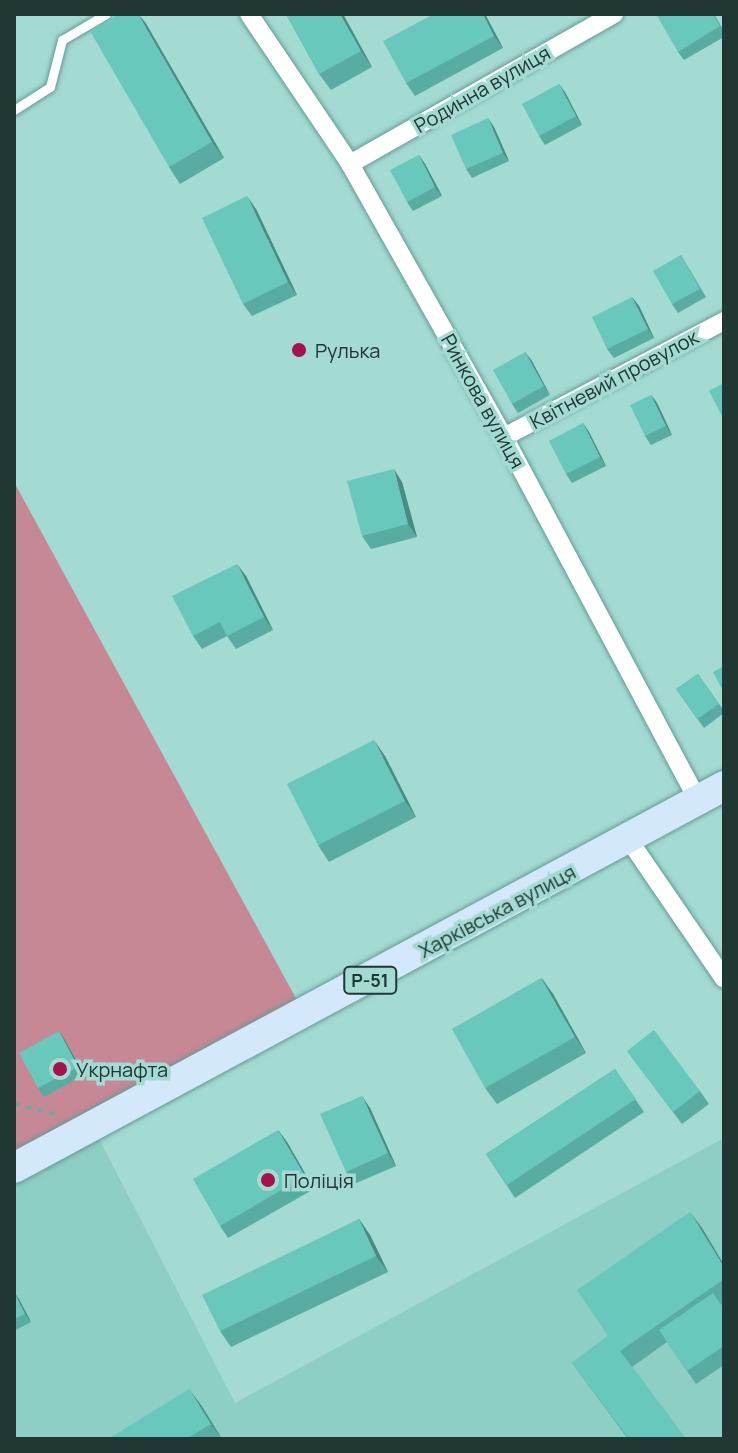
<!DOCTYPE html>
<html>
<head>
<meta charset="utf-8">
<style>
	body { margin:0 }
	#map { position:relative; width:738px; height:1453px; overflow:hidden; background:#a3dad2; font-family:Manrope,sans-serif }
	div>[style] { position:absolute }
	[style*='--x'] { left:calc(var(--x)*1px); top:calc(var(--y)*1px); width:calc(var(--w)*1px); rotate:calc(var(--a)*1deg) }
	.built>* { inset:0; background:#8dcec5 }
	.green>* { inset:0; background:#c68895 }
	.path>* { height:4px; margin-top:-2px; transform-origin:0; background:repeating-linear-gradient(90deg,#78a49e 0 6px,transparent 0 12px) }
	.roads { filter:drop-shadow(0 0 2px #659b94) drop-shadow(0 0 2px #659b94) }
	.lane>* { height:9px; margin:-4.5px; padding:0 4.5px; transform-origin:4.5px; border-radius:4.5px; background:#fff }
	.street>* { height:18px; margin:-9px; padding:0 9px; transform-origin:9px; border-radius:9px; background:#fff }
	.primary>* { height:30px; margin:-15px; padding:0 15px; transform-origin:15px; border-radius:15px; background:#d3e8fa }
	.wall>* { inset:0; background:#59aca2 }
	.shaded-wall>* { inset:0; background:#498c84 }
	.building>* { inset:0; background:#68c8bc }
	.dots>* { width:22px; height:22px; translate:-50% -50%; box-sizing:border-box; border:4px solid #a3dad2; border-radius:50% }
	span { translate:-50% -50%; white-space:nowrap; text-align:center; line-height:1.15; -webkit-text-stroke:7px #a3dad2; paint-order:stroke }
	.shield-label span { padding:2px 6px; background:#a3dad2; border:2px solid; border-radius:6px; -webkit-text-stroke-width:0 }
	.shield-label { font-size:18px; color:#203734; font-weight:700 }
	.street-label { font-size:20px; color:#203734 }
	.poi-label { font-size:20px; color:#203734 }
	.left { translate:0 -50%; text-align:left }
	.frame { position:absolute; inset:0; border:16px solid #203734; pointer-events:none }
</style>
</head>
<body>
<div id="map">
	<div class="built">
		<i style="clip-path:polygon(91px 1123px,235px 1403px,724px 1138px,724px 1439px,14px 1439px,14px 1168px)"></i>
	</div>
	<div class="green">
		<i style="clip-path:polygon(14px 482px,305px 1015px,14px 1168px)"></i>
	</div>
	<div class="path">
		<i style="--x:14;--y:1104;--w:45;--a:14"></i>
	</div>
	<div class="roads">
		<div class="lane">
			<i style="--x:14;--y:110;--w:43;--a:-32.6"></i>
			<i style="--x:50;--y:87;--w:49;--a:-75.7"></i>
			<i style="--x:62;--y:40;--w:51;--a:-30.6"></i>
		</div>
		<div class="street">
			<i style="--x:249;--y:14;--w:181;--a:56"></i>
			<i style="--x:350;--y:164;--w:313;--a:60.6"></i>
			<i style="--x:504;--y:437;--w:412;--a:61.9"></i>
			<i style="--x:350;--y:164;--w:304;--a:-29.6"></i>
			<i style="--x:504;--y:437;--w:249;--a:-27.8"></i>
			<i style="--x:629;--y:840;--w:168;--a:55.6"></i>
		</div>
		<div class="primary">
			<i style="--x:14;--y:1168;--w:806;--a:-28.28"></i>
		</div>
	</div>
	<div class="wall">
		<i style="clip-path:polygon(286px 14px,343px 14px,372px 67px,331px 90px,319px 74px)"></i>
		<i style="clip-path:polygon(485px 14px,503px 48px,415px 96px,406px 83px)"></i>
		<i style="clip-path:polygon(714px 14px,724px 31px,724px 37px,684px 60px,678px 52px)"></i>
		<i style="clip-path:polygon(145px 22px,224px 158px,180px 184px,169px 167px)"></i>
		<i style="clip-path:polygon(559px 84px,582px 125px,545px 145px,539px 136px)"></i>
		<i style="clip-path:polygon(494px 127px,509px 161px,472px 178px,466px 169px)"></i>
		<i style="clip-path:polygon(419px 155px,425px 164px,442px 196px,413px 211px,407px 202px)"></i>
		<i style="clip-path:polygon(256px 209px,297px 295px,252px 316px,243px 304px)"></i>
		<i style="clip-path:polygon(681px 255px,706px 297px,678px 313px,672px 304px)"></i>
		<i style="clip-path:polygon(632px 297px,639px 306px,654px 338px,614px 358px,607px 349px)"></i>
		<i style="clip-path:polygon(525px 352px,550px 395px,518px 413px,512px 404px)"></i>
		<i style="clip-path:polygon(651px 395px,657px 403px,672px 435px,651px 445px,645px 436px)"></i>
		<i style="clip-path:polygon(583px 423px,589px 432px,606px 466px,572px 483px,566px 474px)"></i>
		<i style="clip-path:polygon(402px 482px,417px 537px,371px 549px,362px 536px)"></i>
		<i style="clip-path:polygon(246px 576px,273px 630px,236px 649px,227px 636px,202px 649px,193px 636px)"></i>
		<i style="clip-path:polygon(698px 674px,724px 711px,724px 713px,704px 728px,676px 689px)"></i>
		<i style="clip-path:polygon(385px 756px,416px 817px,329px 862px,318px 845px)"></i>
		<i style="clip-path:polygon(542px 978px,553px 994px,586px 1053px,497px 1104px,485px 1088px)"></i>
		<i style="clip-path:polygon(59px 1031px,84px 1075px,44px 1097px,38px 1088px)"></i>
		<i style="clip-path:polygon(627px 1051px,700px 1091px,709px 1104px,682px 1124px)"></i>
		<i style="clip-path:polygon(615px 1069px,644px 1112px,515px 1198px,486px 1154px)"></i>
		<i style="clip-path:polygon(370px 1108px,396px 1166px,354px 1184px,346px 1172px)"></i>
		<i style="clip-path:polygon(278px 1130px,287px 1142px,314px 1189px,228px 1238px,220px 1226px)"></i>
		<i style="clip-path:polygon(359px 1219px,370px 1235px,388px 1272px,231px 1347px,220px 1331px)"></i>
		<i style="clip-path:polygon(702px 1228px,724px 1265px,724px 1303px,721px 1305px,724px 1309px,724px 1365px,696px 1384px,667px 1342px,632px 1367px,686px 1439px,628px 1439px,572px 1363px,608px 1336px)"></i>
		<i style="clip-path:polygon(14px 1292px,31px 1322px,14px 1331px)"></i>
		<i style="clip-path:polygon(201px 1405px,222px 1439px,108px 1439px)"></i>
	</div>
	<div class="shaded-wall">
		<i style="clip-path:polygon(138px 14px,145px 22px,224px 158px,212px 142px)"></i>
		<i style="clip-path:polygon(340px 14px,343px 14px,372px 67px,361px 51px)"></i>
		<i style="clip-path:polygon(483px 14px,485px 14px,503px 48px,494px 36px)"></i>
		<i style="clip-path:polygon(559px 84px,565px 92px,582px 125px,576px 116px)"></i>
		<i style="clip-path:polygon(488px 118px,494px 127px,509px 161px,503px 153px)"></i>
		<i style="clip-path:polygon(419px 155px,425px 164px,442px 196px,435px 187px)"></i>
		<i style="clip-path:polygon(247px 196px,256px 209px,297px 295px,288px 282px)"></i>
		<i style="clip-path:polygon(632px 297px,639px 306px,654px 338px,648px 329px)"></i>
		<i style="clip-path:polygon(525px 352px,532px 361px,550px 395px,544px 386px)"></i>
		<i style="clip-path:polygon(651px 395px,657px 403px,672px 435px,666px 426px)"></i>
		<i style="clip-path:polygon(583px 423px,589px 432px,606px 466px,600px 457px)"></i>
		<i style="clip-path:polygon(394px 469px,402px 482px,417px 537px,408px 524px)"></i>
		<i style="clip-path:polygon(237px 564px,246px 576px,273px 630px,264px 617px)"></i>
		<i style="clip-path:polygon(374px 740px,385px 756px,416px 817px,405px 801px)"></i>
		<i style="clip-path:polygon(541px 978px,553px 994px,586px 1053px,575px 1037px)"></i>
		<i style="clip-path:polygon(59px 1031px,65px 1040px,84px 1075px,78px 1067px)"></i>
		<i style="clip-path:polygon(362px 1096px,370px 1108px,396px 1166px,388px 1153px)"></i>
		<i style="clip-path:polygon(278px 1130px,287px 1142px,314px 1189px,305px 1176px)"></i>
		<i style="clip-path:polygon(690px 1212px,702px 1228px,724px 1265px,724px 1267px)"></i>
		<i style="clip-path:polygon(359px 1219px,370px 1235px,388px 1272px,376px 1256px)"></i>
		<i style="clip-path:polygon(14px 1292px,19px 1299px,31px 1322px,25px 1314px)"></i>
		<i style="clip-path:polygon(189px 1389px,201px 1405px,222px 1439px,211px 1424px)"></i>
	</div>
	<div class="building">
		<i style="clip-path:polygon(119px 14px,138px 14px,212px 142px,169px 167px,90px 31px)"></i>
		<i style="clip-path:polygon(286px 14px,340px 14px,361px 51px,319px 74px)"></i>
		<i style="clip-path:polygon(434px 14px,483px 14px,494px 36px,406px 83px,383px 41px)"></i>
		<i style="clip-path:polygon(656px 14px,713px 14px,720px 26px,678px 52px)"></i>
		<i style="clip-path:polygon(559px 84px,576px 116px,539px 136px,522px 104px)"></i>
		<i style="clip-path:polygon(488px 118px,503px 153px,466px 169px,451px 135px)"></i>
		<i style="clip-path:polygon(419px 155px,435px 187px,407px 202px,390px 170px)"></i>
		<i style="clip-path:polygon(247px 196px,288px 282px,243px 304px,202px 218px)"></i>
		<i style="clip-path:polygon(681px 255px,700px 289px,672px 304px,653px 271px)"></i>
		<i style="clip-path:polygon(632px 297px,648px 329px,607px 349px,592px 317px)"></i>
		<i style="clip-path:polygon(525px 352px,544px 386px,512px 404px,493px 370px)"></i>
		<i style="clip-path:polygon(724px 383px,724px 420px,709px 391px)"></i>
		<i style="clip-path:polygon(651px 395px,666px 426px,645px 436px,630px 405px)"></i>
		<i style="clip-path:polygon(583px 423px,600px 457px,566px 474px,549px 441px)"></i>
		<i style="clip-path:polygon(394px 469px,408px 524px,362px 536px,347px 481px)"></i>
		<i style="clip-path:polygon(237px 564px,264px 617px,227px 636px,220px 622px,193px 636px,172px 596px)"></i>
		<i style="clip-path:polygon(724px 666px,724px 693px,713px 672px)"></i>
		<i style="clip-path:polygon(698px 674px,719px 704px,697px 719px,676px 689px)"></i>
		<i style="clip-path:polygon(374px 740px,405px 801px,318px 845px,287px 784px)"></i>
		<i style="clip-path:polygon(541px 978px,575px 1037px,485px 1088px,452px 1029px)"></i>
		<i style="clip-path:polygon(654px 1030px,700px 1091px,673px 1112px,627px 1051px)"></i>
		<i style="clip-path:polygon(59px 1031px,78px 1067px,38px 1088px,19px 1053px)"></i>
		<i style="clip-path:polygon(615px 1069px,636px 1099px,507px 1185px,486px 1154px)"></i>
		<i style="clip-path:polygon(362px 1096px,388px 1153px,346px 1172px,320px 1114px)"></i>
		<i style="clip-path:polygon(278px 1130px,305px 1176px,220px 1226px,193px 1179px)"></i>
		<i style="clip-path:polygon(690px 1212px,724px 1267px,724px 1279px,620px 1351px,686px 1439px,629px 1439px,572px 1363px,608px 1336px,577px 1290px)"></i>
		<i style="clip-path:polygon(359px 1219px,376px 1256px,220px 1331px,202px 1295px)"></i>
		<i style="clip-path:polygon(14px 1292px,25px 1314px,14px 1319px)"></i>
		<i style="clip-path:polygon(713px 1293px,724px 1309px,724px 1346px,687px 1371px,659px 1330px)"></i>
		<i style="clip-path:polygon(189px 1389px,211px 1424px,186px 1439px,108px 1439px)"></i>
	</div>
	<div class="dots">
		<i style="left:299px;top:350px;background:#a6124d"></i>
		<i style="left:60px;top:1069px;background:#a6124d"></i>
		<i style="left:268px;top:1180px;background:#a6124d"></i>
	</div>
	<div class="shield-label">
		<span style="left:370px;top:980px">Р-51</span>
	</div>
	<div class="street-label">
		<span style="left:482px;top:89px;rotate:-30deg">Родинна вулиця</span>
		<span style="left:614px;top:379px;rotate:-28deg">Квітневий провулок</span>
		<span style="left:483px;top:401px;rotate:61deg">Ринкова вулиця</span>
		<span style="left:497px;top:911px;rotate:-28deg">Харківська вулиця</span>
	</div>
	<div class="poi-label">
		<span class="left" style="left:315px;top:350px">Рулька</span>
		<span class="left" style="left:76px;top:1069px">Укрнафта</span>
		<span class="left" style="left:284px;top:1180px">Поліція</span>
	</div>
	<div class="frame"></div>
</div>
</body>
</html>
